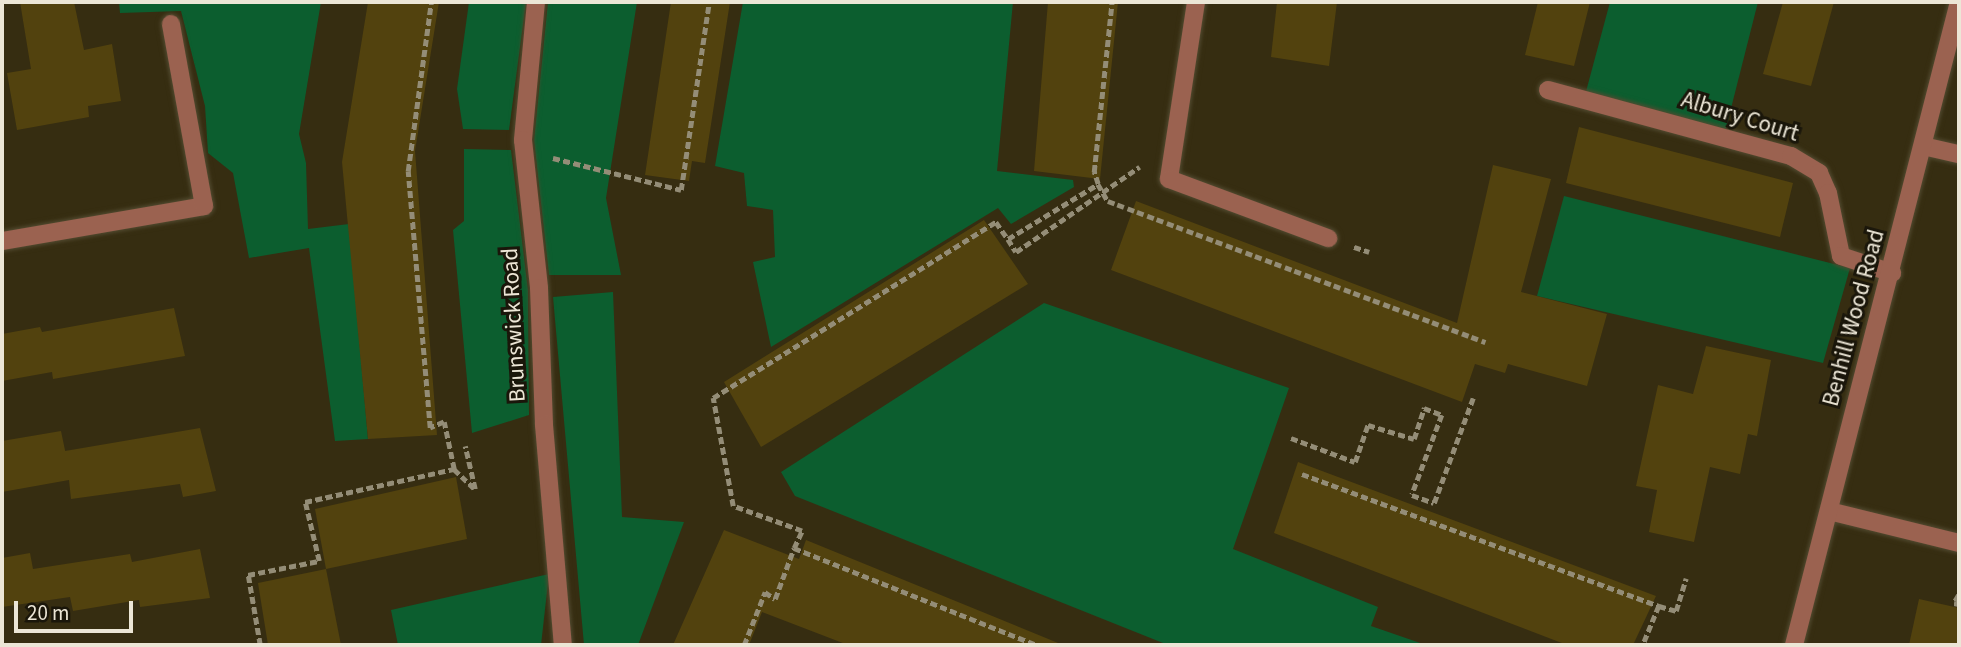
<!DOCTYPE html>
<html>
<head>
<meta charset="utf-8">
<style>
	body { margin:0 }
	#map { position:relative; width:1961px; height:647px; overflow:hidden; background:#362d11; font-family:"Source Sans 3",sans-serif }
	div>[style] { position:absolute }
	[style*='--x'] { left:calc(var(--x)*1px); top:calc(var(--y)*1px); width:calc(var(--w)*1px); rotate:calc(var(--a)*1deg) }
	.green>* { inset:0; background:#0c5e2f }
	.building>* { inset:0; background:#52420e }
	.path>* { height:4.5px; margin-top:-2.25px; transform-origin:0; background:repeating-linear-gradient(90deg,#948d77 0 7px,transparent 0 10.5px) }
	.roads { filter:drop-shadow(0 0 2px #534b31) drop-shadow(0 0 2px #534b31) }
	.minor>* { height:18px; margin:-9px; padding:0 9px; transform-origin:9px; border-radius:9px; background:#9b6250 }
	.path-bridge>* { height:4.5px; margin-top:-2.25px; transform-origin:0; background:repeating-linear-gradient(90deg,#948d77 0 7px,transparent 0 10.5px) }
	span { translate:-50% -50%; white-space:nowrap; text-align:center; line-height:1.15; -webkit-text-stroke:6px #1a160a; paint-order:stroke }
	.street-label { font-size:23px; color:#ece6d6 }
	.frame { position:absolute; inset:0; border:4px solid #ece6d6; pointer-events:none }
	.scale { position:absolute; left:14px; top:601px; width:119px; height:32px; box-sizing:border-box; border:4px solid #ece6d6; border-top:0; padding-left:9px; font-size:21px; line-height:24px; white-space:nowrap; color:#ece6d6; -webkit-text-stroke:5px #1a160a; paint-order:stroke }
</style>
</head>
<body>
<div id="map">
	<div class="green">
		<i style="clip-path:polygon(119px 2px,321px 2px,299px 134px,306px 163px,308px 229px,349px 224px,368px 439px,335px 441px,309px 248px,249px 258px,233px 173px,208px 153px,205px 106px,181px 11px,120px 13px)"></i>
		<i style="clip-path:polygon(469px 2px,526px 2px,509px 130px,463px 129px,457px 89px)"></i>
		<i style="clip-path:polygon(548px 2px,637px 2px,606px 198px,621px 275px,549px 275px,534px 140px)"></i>
		<i style="clip-path:polygon(743px 2px,1013px 2px,997px 171px,1073px 180px,1074px 187px,1011px 224px,998px 208px,771px 347px,753px 262px,775px 257px,773px 210px,747px 206px,744px 173px,715px 166px)"></i>
		<i style="clip-path:polygon(1610px 2px,1758px 2px,1724px 136px,1584px 99px)"></i>
		<i style="clip-path:polygon(464px 149px,511px 150px,528px 290px,529px 415px,472px 433px,453px 230px,464px 221px)"></i>
		<i style="clip-path:polygon(1564px 196px,1850px 268px,1823px 363px,1537px 296px)"></i>
		<i style="clip-path:polygon(613px 292px,622px 517px,684px 522px,638px 645px,584px 645px,553px 297px)"></i>
		<i style="clip-path:polygon(1044px 303px,1289px 388px,1233px 549px,1378px 607px,1371px 626px,1426px 645px,1168px 645px,795px 496px,781px 472px)"></i>
		<i style="clip-path:polygon(549px 574px,541px 645px,398px 645px,391px 610px)"></i>
	</div>
	<div class="building">
		<i style="clip-path:polygon(20px 2px,74px 2px,84px 50px,112px 44px,121px 101px,88px 106px,89px 117px,17px 130px,7px 73px,31px 69px)"></i>
		<i style="clip-path:polygon(368px 2px,439px 2px,415px 151px,437px 435px,368px 439px,342px 162px)"></i>
		<i style="clip-path:polygon(671px 2px,730px 2px,705px 163px,692px 161px,689px 181px,645px 175px)"></i>
		<i style="clip-path:polygon(1048px 2px,1118px 2px,1100px 179px,1034px 171px)"></i>
		<i style="clip-path:polygon(1277px 2px,1337px 2px,1329px 66px,1271px 57px)"></i>
		<i style="clip-path:polygon(1538px 2px,1590px 2px,1574px 66px,1525px 55px)"></i>
		<i style="clip-path:polygon(1783px 2px,1834px 2px,1811px 86px,1763px 74px)"></i>
		<i style="clip-path:polygon(1579px 127px,1793px 183px,1780px 237px,1566px 183px)"></i>
		<i style="clip-path:polygon(1493px 165px,1551px 179px,1521px 292px,1607px 314px,1587px 386px,1508px 364px,1505px 373px,1475px 364px,1462px 402px,1111px 270px,1136px 201px,1457px 323px)"></i>
		<i style="clip-path:polygon(984px 220px,1028px 284px,761px 447px,724px 382px)"></i>
		<i style="clip-path:polygon(174px 308px,185px 356px,53px 379px,52px 372px,2px 381px,2px 334px,40px 327px,42px 332px)"></i>
		<i style="clip-path:polygon(1706px 346px,1771px 360px,1757px 436px,1748px 434px,1740px 474px,1710px 467px,1694px 542px,1649px 532px,1657px 490px,1636px 486px,1658px 385px,1693px 394px)"></i>
		<i style="clip-path:polygon(200px 428px,216px 491px,183px 497px,180px 484px,71px 499px,69px 480px,2px 492px,2px 441px,61px 431px,66px 455px,65px 451px)"></i>
		<i style="clip-path:polygon(1298px 462px,1656px 596px,1633px 645px,1567px 645px,1274px 533px)"></i>
		<i style="clip-path:polygon(456px 477px,467px 539px,326px 569px,315px 509px)"></i>
		<i style="clip-path:polygon(724px 530px,799px 559px,806px 540px,1063px 645px,848px 645px,762px 612px,749px 645px,673px 645px)"></i>
		<i style="clip-path:polygon(200px 549px,210px 598px,140px 607px,139px 600px,73px 611px,70px 597px,2px 607px,2px 558px,30px 553px,33px 569px,130px 554px,132px 562px)"></i>
		<i style="clip-path:polygon(326px 569px,341px 645px,268px 645px,258px 583px)"></i>
		<i style="clip-path:polygon(1919px 599px,1959px 608px,1959px 645px,1909px 645px)"></i>
	</div>
	<div class="path">
		<i style="--x:553;--y:158;--w:132;--a:14"></i>
		<i style="--x:681;--y:190;--w:190;--a:-81.5"></i>
		<i style="--x:1008;--y:239;--w:15;--a:58"></i>
		<i style="--x:1016;--y:252;--w:150;--a:-34.6"></i>
		<i style="--x:1354;--y:247;--w:16;--a:18"></i>
		<i style="--x:1291;--y:438;--w:68;--a:20.6"></i>
		<i style="--x:1355;--y:462;--w:39;--a:-71"></i>
		<i style="--x:1368;--y:425;--w:48;--a:16.9"></i>
		<i style="--x:1414;--y:439;--w:33;--a:-72"></i>
		<i style="--x:1424;--y:408;--w:19;--a:21"></i>
		<i style="--x:1442;--y:415;--w:85;--a:110.6"></i>
		<i style="--x:1412;--y:495;--w:23;--a:20"></i>
		<i style="--x:1434;--y:503;--w:112;--a:-69.6"></i>
		<i style="--x:454;--y:469;--w:29;--a:44"></i>
		<i style="--x:475;--y:489;--w:44;--a:-103.1"></i>
		<i style="--x:1302;--y:474;--w:381;--a:20.3"></i>
		<i style="--x:1659;--y:606;--w:42;--a:112.3"></i>
		<i style="--x:794;--y:548;--w:19;--a:-65"></i>
		<i style="--x:802;--y:531;--w:73;--a:-160.1"></i>
		<i style="--x:733;--y:506;--w:110;--a:-100.5"></i>
		<i style="--x:713;--y:398;--w:333;--a:-31.9"></i>
		<i style="--x:996;--y:222;--w:21;--a:55"></i>
		<i style="--x:1008;--y:239;--w:105;--a:-31.4"></i>
		<i style="--x:1098;--y:184;--w:13;--a:-108"></i>
		<i style="--x:1094;--y:172;--w:171;--a:-84"></i>
		<i style="--x:1959;--y:595;--w:9;--a:122"></i>
		<i style="--x:1954;--y:603;--w:5;--a:11"></i>
		<i style="--x:1659;--y:606;--w:18;--a:16"></i>
		<i style="--x:1676;--y:611;--w:34;--a:-73"></i>
		<i style="--x:260;--y:645;--w:71;--a:-99.7"></i>
		<i style="--x:248;--y:575;--w:72;--a:-11.2"></i>
		<i style="--x:319;--y:561;--w:61;--a:-103.3"></i>
		<i style="--x:305;--y:502;--w:153;--a:-12.5"></i>
		<i style="--x:454;--y:469;--w:48;--a:-102"></i>
		<i style="--x:444;--y:422;--w:15;--a:157"></i>
		<i style="--x:430;--y:428;--w:258;--a:-94.9"></i>
		<i style="--x:408;--y:171;--w:171;--a:-82.2"></i>
		<i style="--x:744;--y:645;--w:57;--a:-68.4"></i>
		<i style="--x:765;--y:592;--w:12;--a:35"></i>
		<i style="--x:775;--y:599;--w:54;--a:-69.6"></i>
		<i style="--x:794;--y:548;--w:261;--a:21.8"></i>
	</div>
	<div class="roads">
		<div class="minor">
			<i style="--x:536;--y:2;--w:139;--a:95.4"></i>
			<i style="--x:523;--y:140;--w:149;--a:83.8"></i>
			<i style="--x:539;--y:288;--w:137;--a:87.9"></i>
			<i style="--x:544;--y:425;--w:221;--a:85.1"></i>
			<i style="--x:1196;--y:2;--w:179;--a:98.7"></i>
			<i style="--x:1169;--y:179;--w:170;--a:20.4"></i>
			<i style="--x:1548;--y:90;--w:252;--a:15.2"></i>
			<i style="--x:1791;--y:156;--w:33;--a:31"></i>
			<i style="--x:1819;--y:173;--w:22;--a:66"></i>
			<i style="--x:1828;--y:193;--w:64;--a:78.3"></i>
			<i style="--x:1841;--y:256;--w:54;--a:18.4"></i>
			<i style="--x:1923;--y:146;--w:37;--a:13"></i>
			<i style="--x:2;--y:241;--w:205;--a:-9.8"></i>
			<i style="--x:204;--y:206;--w:185;--a:-100.3"></i>
			<i style="--x:1829;--y:511;--w:134;--a:13.8"></i>
			<i style="--x:1794;--y:645;--w:664;--a:-75.61"></i>
		</div>
	</div>
	<div class="path-bridge">
		<i style="--x:1098;--y:184;--w:20;--a:60"></i>
		<i style="--x:1108;--y:201;--w:403;--a:20.5"></i>
	</div>
	<div class="street-label">
		<span style="left:1740px;top:117px;rotate:17deg">Albury Court</span>
		<span style="left:1854px;top:318px;rotate:-75deg">Benhill Wood Road</span>
		<span style="left:514px;top:325px;rotate:-93deg">Brunswick Road</span>
	</div>
	<div class="frame"></div>
	<div class="scale">20 m</div>
</div>
</body>
</html>
